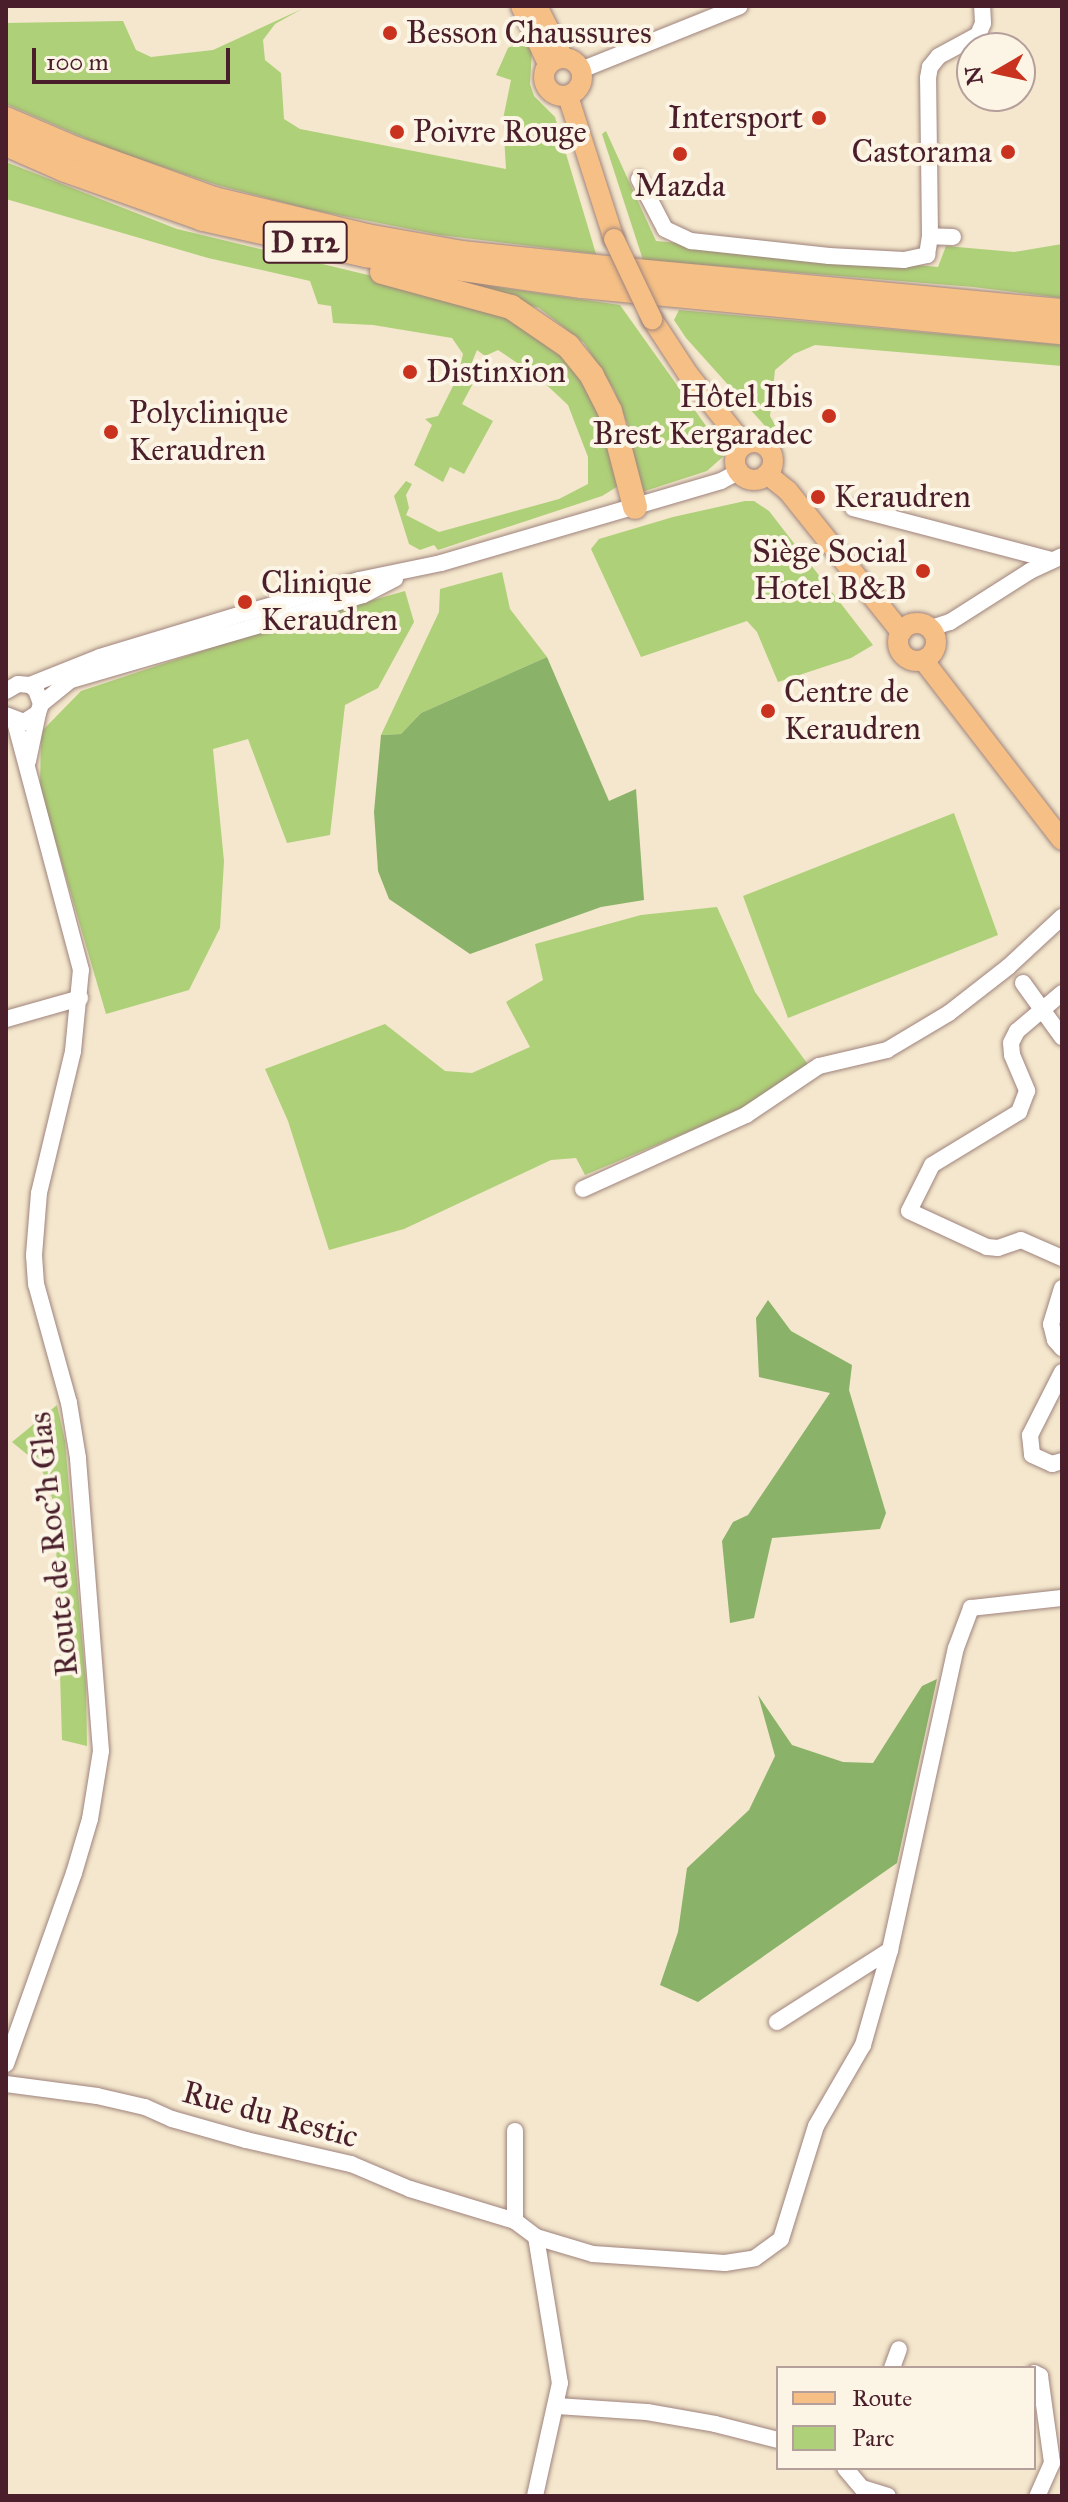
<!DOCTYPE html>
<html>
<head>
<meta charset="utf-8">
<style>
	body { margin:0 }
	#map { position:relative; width:1068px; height:2502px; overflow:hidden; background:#f4e7cd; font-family:"IM FELL Great Primer",serif }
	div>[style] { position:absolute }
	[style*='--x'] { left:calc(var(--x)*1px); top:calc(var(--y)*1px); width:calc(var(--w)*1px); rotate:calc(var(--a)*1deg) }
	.green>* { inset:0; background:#aed078 }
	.forest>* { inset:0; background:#8ab268 }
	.roads { filter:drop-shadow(0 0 2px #9f837c) drop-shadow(0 0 2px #9f837c) }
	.minor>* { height:16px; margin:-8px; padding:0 8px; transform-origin:8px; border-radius:8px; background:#fff }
	.major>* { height:20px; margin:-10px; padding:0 10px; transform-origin:10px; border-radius:10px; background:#f5bf86 }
	.major>.ring { margin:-10px; padding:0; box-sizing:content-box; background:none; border:20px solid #f5bf86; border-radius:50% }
	.highway>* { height:24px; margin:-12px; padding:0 12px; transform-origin:12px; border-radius:12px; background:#f5bf86 }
	.bridges { filter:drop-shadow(0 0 2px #9f837c) drop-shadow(0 0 2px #9f837c) }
	.major-bridge>* { height:20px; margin:-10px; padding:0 10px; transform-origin:10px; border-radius:10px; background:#f5bf86 }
	.dots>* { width:22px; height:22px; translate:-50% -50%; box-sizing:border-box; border:4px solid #fcf5e5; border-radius:50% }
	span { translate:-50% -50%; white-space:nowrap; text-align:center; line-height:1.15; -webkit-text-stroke:8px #fcf5e5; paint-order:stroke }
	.shield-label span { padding:2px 6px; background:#fcf5e5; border:2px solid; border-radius:6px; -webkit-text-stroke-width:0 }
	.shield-label { font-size:30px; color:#4a1f2b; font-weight:700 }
	.poi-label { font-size:32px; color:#4a1f2b }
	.left { translate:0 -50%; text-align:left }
	.right { translate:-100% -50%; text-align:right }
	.street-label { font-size:32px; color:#4a1f2b }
	.frame { position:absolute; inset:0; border:8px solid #4a1f2b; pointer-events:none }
	.legend { position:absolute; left:776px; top:2366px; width:260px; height:104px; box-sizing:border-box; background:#fcf5e5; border:2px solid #b59f9b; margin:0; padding:10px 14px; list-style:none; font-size:24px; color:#4a1f2b }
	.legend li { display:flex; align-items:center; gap:16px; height:40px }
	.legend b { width:40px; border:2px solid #b59f9b }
	.north { position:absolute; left:956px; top:32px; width:80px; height:80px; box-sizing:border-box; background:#fcf5e5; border:2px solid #b59f9b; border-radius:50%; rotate:261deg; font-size:22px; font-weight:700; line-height:32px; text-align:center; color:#4a1f2b }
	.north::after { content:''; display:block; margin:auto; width:28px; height:36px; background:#c8321e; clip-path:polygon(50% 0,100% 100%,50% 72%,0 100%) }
	.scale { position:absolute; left:32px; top:48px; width:198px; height:36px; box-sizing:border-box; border:4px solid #4a1f2b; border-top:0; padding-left:10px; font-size:24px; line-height:28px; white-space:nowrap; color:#4a1f2b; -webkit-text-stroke:6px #fcf5e5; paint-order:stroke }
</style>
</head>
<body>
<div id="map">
	<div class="green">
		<i style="clip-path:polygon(302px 9px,275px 24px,263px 40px,265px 60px,281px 73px,284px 119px,300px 129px,506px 169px,503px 119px,511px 80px,496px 75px,508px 48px,520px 41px,532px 50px,530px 84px,534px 96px,555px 117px,596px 254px,440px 235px,308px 209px,217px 185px,115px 151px,6px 104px,6px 23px,123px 21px,136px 50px,151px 57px,213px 50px)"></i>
		<i style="clip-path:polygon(606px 131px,656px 241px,938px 267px,946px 246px,1014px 252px,1062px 244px,1062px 298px,973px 287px,643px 260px,602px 134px)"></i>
		<i style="clip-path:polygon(6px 162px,177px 229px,397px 282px,510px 316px,552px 343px,590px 389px,611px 443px,620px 485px,602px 496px,438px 550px,434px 545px,420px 550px,409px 544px,394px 496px,406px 481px,412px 484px,406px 495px,409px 508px,406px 515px,439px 532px,559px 499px,588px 484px,588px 457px,568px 405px,538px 377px,498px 350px,485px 356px,477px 350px,470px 367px,478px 374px,462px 404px,493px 421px,464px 474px,450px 467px,443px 482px,414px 465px,432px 425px,425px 419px,438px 416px,458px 376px,463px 354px,452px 338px,373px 325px,333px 323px,331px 306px,318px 304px,310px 281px,208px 258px,6px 199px)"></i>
		<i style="clip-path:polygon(469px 283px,620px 305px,726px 454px,707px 471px,642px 492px,637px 485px,629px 428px,614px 390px,584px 343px,539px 308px,469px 289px)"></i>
		<i style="clip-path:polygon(679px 310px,1062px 345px,1062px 366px,815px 345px,794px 354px,775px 370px,770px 416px,780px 434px,774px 436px,686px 338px,674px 320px)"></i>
		<i style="clip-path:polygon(745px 501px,754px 501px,769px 511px,873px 645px,851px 658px,778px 682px,757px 632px,747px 621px,641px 657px,591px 549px,599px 539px,673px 517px)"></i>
		<i style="clip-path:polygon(502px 572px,510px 609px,547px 657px,421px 713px,401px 734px,381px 735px,439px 612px,440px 589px)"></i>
		<i style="clip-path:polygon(405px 591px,414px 622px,378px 688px,345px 705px,330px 835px,287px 843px,248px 739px,213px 749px,224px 861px,220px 928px,189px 990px,106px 1014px,40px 788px,41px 732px,81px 691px,253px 634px)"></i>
		<i style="clip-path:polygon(954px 813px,998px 935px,788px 1018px,743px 896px)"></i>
		<i style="clip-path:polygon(717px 907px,755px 992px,815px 1074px,744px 1119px,721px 1118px,585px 1175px,576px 1158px,551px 1160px,404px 1229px,329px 1250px,288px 1121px,265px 1069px,385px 1024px,445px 1071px,472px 1073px,530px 1047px,506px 1002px,543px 980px,535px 944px,641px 915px)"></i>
		<i style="clip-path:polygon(57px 1405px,65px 1441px,86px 1684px,87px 1746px,62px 1740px,55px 1506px,40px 1465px,12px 1442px)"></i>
	</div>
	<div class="forest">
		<i style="clip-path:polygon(547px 657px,609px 801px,636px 789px,644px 900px,601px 907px,470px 954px,389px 899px,378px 871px,374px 812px,381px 735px,401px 734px,421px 713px)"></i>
		<i style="clip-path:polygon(768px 1300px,791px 1331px,852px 1365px,849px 1390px,886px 1513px,880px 1529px,772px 1538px,754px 1618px,730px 1623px,722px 1541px,733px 1522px,748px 1515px,830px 1393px,759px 1377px,756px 1318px)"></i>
		<i style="clip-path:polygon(937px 1679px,897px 1863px,698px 2002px,660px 1985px,678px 1932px,687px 1868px,749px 1810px,775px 1756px,758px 1695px,792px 1745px,843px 1762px,873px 1763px,922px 1686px)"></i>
	</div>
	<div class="roads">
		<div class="minor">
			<i style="--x:581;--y:70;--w:171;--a:-21.9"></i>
			<i style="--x:639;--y:179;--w:56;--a:62.5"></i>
			<i style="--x:665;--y:229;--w:29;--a:25"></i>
			<i style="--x:691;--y:241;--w:139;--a:6.2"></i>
			<i style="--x:829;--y:256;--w:75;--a:3.1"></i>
			<i style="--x:904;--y:260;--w:24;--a:-12"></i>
			<i style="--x:927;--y:255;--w:19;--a:-81"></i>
			<i style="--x:953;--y:237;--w:23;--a:-178"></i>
			<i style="--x:930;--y:236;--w:158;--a:-90.7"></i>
			<i style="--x:928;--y:78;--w:11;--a:-80"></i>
			<i style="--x:930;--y:67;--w:14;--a:-51"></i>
			<i style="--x:939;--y:56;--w:44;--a:-28.3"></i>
			<i style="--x:978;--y:35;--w:13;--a:-67"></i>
			<i style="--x:983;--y:23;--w:17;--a:-93"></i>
			<i style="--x:853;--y:508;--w:205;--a:14.7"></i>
			<i style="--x:931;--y:628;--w:20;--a:-18"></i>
			<i style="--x:950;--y:622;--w:95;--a:-32.5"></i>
			<i style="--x:1030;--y:571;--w:35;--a:-25"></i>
			<i style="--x:30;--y:685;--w:75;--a:-21.8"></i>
			<i style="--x:100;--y:657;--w:152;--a:-16.9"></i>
			<i style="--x:245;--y:613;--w:119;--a:-16.1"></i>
			<i style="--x:359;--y:580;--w:84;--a:-11.7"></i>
			<i style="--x:441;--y:563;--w:292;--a:-16.3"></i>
			<i style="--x:721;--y:481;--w:19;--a:-28"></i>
			<i style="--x:6;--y:691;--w:14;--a:-30"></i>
			<i style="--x:18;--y:684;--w:12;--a:5"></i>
			<i style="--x:30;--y:685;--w:8;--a:40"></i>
			<i style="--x:36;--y:690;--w:15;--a:70"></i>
			<i style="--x:41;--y:704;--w:9;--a:108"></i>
			<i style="--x:38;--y:713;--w:17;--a:147"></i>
			<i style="--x:24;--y:722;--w:19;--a:-159"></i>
			<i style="--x:41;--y:704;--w:38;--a:-39"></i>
			<i style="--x:71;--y:680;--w:304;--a:-16.2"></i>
			<i style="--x:363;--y:595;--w:36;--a:-27"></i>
			<i style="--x:28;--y:761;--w:49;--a:-78.2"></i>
			<i style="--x:1023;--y:983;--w:67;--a:54.2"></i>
			<i style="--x:1062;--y:993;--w:59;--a:139.8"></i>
			<i style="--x:1017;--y:1031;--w:13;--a:117"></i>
			<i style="--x:1011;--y:1043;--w:12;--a:85"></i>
			<i style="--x:1012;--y:1055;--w:39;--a:67"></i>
			<i style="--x:1027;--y:1091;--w:22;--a:111"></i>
			<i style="--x:1019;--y:1112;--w:102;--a:148.7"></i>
			<i style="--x:932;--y:1165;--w:51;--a:116.6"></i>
			<i style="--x:909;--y:1211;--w:86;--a:24.8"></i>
			<i style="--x:987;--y:1247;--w:11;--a:5"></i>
			<i style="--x:998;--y:1248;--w:24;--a:-19"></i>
			<i style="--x:1021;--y:1240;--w:45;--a:23.7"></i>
			<i style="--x:6;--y:1019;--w:77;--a:-15.8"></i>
			<i style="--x:583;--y:1189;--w:179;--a:-24.4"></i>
			<i style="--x:746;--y:1115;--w:88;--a:-33.9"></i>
			<i style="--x:819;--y:1066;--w:70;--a:-13.2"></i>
			<i style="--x:887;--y:1050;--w:72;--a:-30.8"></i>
			<i style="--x:949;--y:1013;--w:75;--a:-37.9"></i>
			<i style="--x:1008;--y:967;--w:74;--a:-42.8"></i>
			<i style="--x:1062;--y:1288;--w:38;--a:107"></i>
			<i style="--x:1051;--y:1324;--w:16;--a:76"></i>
			<i style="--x:1055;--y:1340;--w:11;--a:49"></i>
			<i style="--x:1062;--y:1372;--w:71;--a:116.9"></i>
			<i style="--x:1030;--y:1435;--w:20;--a:84"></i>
			<i style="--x:1032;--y:1455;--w:22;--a:24"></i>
			<i style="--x:1052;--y:1464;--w:10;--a:-17"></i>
			<i style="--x:777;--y:2022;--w:134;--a:-32.5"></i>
			<i style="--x:6;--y:2064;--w:203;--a:-70.4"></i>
			<i style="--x:74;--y:1873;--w:56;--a:-73.5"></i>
			<i style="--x:90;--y:1819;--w:69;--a:-80.8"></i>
			<i style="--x:101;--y:1751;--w:294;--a:-94.5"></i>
			<i style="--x:78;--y:1458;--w:56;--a:-99.3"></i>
			<i style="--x:69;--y:1403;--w:123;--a:-105.5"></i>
			<i style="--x:36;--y:1284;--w:29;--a:-94"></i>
			<i style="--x:34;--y:1255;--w:62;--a:-85.4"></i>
			<i style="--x:39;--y:1193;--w:146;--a:-76.5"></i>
			<i style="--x:73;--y:1051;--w:81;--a:-84.4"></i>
			<i style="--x:81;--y:970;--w:257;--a:-104.9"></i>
			<i style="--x:6;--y:2084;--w:92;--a:7.5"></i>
			<i style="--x:97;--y:2096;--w:49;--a:12.9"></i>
			<i style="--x:145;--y:2107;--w:30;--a:24"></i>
			<i style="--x:172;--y:2119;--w:77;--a:15.8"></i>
			<i style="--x:246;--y:2140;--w:108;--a:12.9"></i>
			<i style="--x:351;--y:2164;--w:64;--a:23"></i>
			<i style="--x:410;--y:2189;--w:110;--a:16.9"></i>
			<i style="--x:515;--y:2221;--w:26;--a:37"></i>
			<i style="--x:536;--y:2237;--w:148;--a:80.7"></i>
			<i style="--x:560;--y:2383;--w:116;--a:102.5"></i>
			<i style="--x:515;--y:2221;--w:90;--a:-90"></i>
			<i style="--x:536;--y:2237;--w:59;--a:16.6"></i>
			<i style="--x:593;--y:2254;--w:132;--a:3.9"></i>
			<i style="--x:725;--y:2263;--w:30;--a:-9"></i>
			<i style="--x:755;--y:2258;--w:32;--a:-36"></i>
			<i style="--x:781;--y:2239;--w:118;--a:-72.8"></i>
			<i style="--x:816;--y:2126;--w:94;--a:-59.9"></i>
			<i style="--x:863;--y:2045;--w:99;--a:-74.1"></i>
			<i style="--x:890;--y:1950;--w:309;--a:-77.7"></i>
			<i style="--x:956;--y:1648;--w:43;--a:-69.4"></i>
			<i style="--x:971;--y:1608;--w:92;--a:-6.3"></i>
			<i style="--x:892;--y:2368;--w:20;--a:-70"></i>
			<i style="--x:1034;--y:2373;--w:7;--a:27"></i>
			<i style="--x:1040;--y:2376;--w:88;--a:82.1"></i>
			<i style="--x:1052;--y:2463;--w:36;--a:114"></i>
			<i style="--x:557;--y:2406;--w:90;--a:3.8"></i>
			<i style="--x:647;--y:2412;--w:69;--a:10"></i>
			<i style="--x:715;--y:2424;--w:65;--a:14.3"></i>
			<i style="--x:845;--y:2468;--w:26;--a:50"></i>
			<i style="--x:862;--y:2488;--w:27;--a:17"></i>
		</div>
		<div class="major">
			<i style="--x:521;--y:6;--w:64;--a:65"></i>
			<i style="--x:537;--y:6;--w:58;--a:63.4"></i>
			<i class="ring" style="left:544px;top:58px;width:18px;height:18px"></i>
			<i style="--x:568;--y:96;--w:150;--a:72.2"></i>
			<i style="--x:652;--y:319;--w:66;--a:56.8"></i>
			<i style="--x:688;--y:374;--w:90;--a:51.7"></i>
			<i class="ring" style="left:735px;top:442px;width:18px;height:18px"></i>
			<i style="--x:767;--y:474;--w:27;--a:39"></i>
			<i style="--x:788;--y:491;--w:181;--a:51.3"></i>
			<i class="ring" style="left:898px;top:623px;width:18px;height:18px"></i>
			<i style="--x:924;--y:661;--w:226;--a:52.4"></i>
		</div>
		<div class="highway">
			<i style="--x:6;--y:119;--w:76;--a:23.2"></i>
			<i style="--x:76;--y:149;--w:147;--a:19.9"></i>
			<i style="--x:214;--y:199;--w:157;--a:13.6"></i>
			<i style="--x:367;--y:236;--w:97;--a:10.1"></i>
			<i style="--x:462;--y:253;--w:145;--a:5.9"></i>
			<i style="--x:606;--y:268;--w:458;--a:5.4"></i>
			<i style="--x:6;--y:144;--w:64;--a:23.8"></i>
			<i style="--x:65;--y:170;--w:146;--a:19.5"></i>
			<i style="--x:203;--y:219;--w:167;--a:12.5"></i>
			<i style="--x:366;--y:255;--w:218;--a:8.2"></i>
			<i style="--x:582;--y:286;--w:482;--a:5.5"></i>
			<i style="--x:382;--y:272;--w:134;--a:15.2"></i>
			<i style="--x:511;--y:307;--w:69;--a:34.4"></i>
			<i style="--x:568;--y:346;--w:38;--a:51"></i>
			<i style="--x:592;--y:376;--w:39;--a:63"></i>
			<i style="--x:610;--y:411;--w:99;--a:75.4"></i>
		</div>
	</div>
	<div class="bridges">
		<div class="major-bridge">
			<i style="--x:614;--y:239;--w:89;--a:64.6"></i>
		</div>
	</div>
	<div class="dots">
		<i style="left:390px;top:33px;background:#c8321e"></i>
		<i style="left:819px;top:118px;background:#c8321e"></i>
		<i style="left:397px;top:132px;background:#c8321e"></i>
		<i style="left:1008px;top:152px;background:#c8321e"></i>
		<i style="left:680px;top:154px;background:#c8321e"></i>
		<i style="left:410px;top:372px;background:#c8321e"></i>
		<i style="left:829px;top:416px;background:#c8321e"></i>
		<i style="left:111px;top:432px;background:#c8321e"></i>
		<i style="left:818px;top:497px;background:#c8321e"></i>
		<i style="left:923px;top:571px;background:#c8321e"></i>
		<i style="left:245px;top:602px;background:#c8321e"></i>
		<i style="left:768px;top:711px;background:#c8321e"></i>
	</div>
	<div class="shield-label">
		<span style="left:305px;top:242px">D 112</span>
	</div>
	<div class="poi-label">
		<span class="left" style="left:406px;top:33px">Besson Chaussures</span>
		<span class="right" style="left:803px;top:118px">Intersport</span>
		<span class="left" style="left:413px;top:132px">Poivre Rouge</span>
		<span class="right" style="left:992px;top:152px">Castorama</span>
		<span style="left:680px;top:186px">Mazda</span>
		<span class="left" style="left:426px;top:372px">Distinxion</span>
		<span class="right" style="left:813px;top:416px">Hôtel Ibis<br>Brest Kergaradec</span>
		<span class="left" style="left:129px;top:432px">Polyclinique<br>Keraudren</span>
		<span class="left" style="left:834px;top:497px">Keraudren</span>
		<span class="right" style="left:907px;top:571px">Siège Social<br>Hotel B&amp;B</span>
		<span class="left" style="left:261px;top:602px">Clinique<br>Keraudren</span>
		<span class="left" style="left:784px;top:711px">Centre de<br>Keraudren</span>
	</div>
	<div class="street-label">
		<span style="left:54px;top:1544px;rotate:-96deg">Route de Roc'h Glas</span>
		<span style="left:270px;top:2115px;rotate:15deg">Rue du Restic</span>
	</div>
	<div class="frame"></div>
	<ul class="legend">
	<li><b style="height:10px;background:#f5bf86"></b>Route</li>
	<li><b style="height:22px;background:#aed078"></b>Parc</li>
	</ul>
	<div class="north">N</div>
	<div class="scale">100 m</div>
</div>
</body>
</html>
